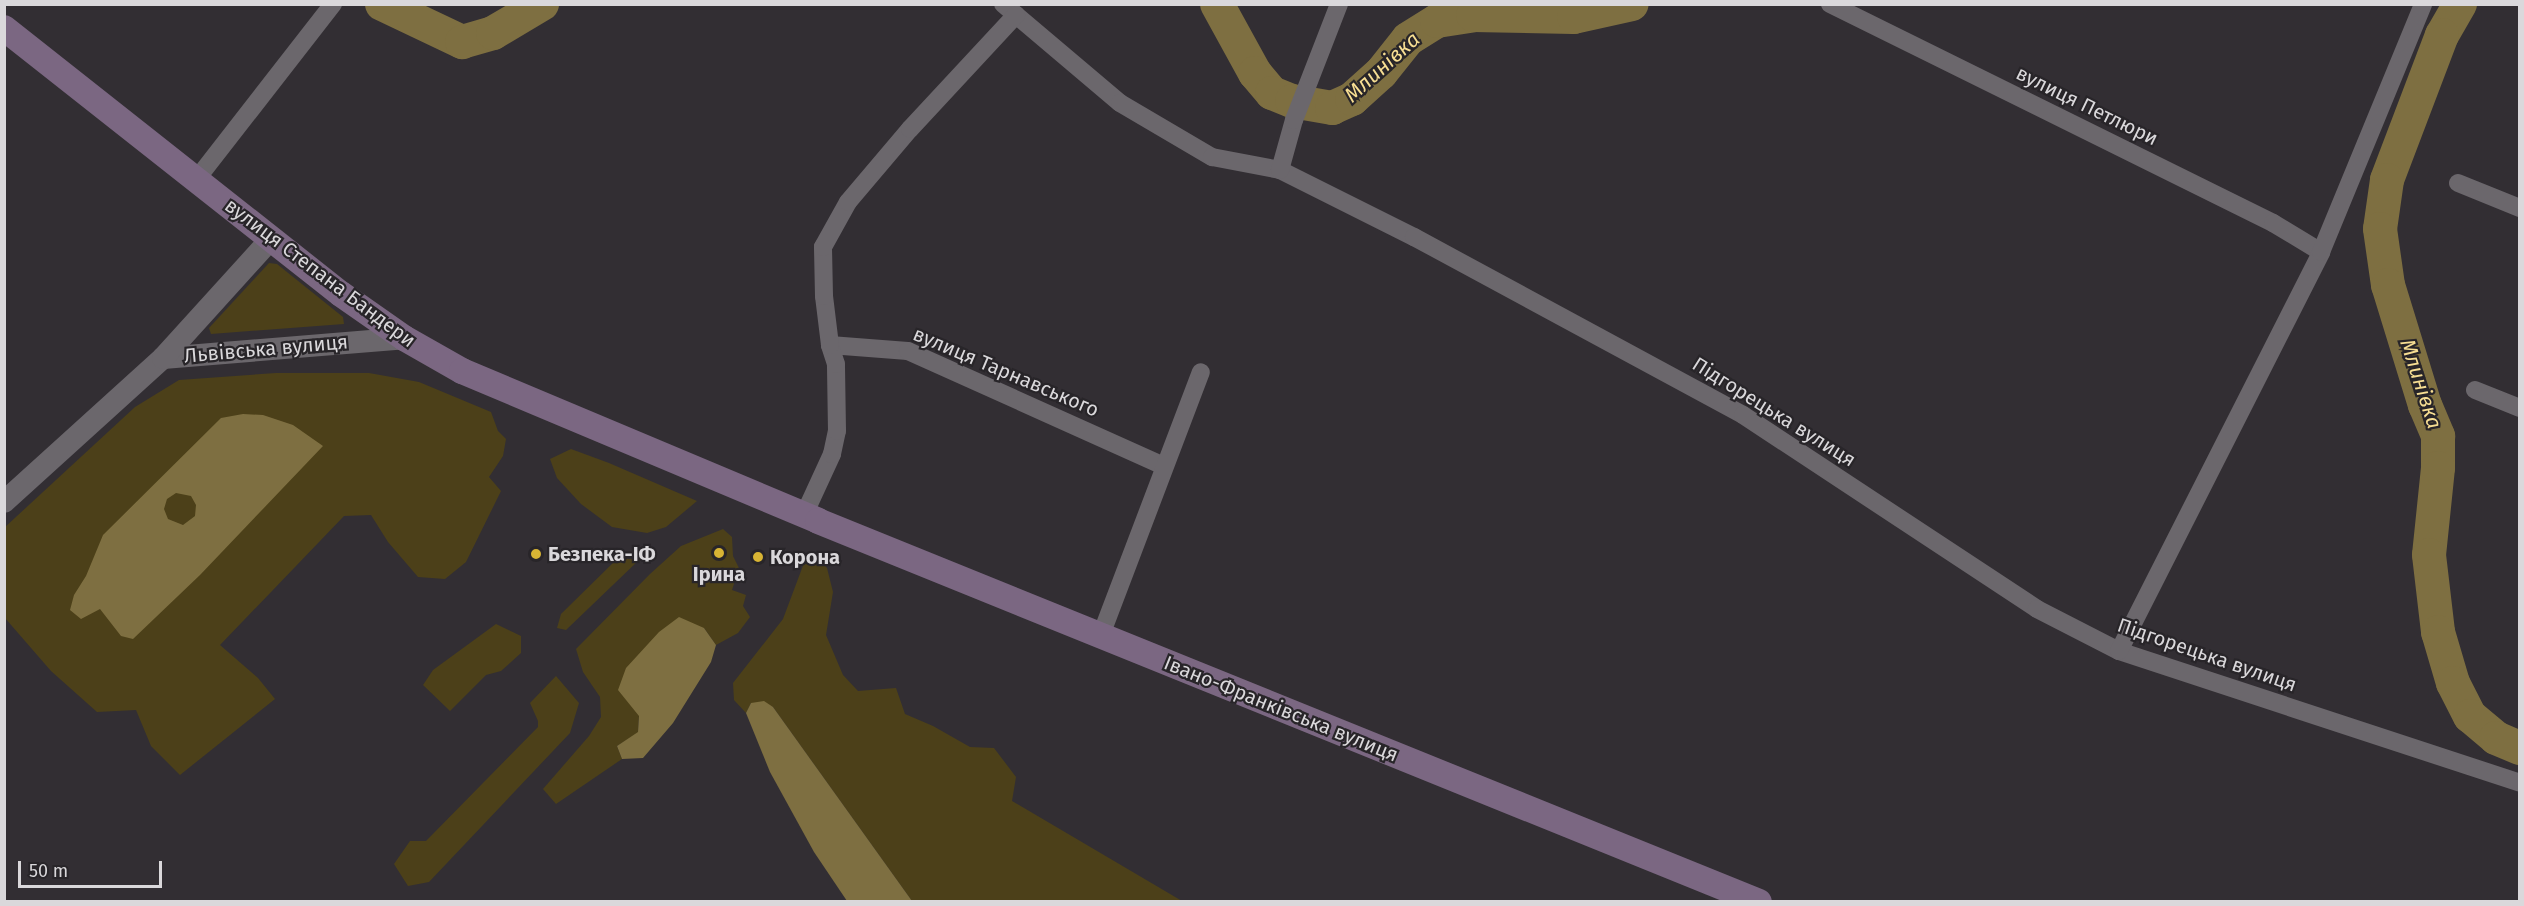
<!DOCTYPE html>
<html>
<head>
<meta charset="utf-8">
<style>
	body { margin:0 }
	#map { position:relative; width:2524px; height:906px; overflow:hidden; background:#322e33; font-family:"Fira Sans",sans-serif }
	div>[style] { position:absolute }
	[style*='--x'] { left:calc(var(--x)*1px); top:calc(var(--y)*1px); width:calc(var(--w)*1px); rotate:calc(var(--a)*1deg) }
	.green>* { inset:0; background:#4c4019 }
	.water>* { inset:0; background:#7e6f41 }
	.river>* { height:34px; margin:-17px; padding:0 17px; transform-origin:17px; border-radius:17px; background:#7e6f41 }
	.minor>* { height:18px; margin:-9px; padding:0 9px; transform-origin:9px; border-radius:9px; background:#6b676c }
	.tertiary>* { height:22px; margin:-11px; padding:0 11px; transform-origin:11px; border-radius:11px; background:#6b676c }
	.secondary>* { height:26px; margin:-13px; padding:0 13px; transform-origin:13px; border-radius:13px; background:#7b6782 }
	.dots>* { width:16px; height:16px; translate:-50% -50%; box-sizing:border-box; border:3px solid #282529; border-radius:50% }
	span { translate:-50% -50%; white-space:nowrap; text-align:center; line-height:1.15; -webkit-text-stroke:4.5px #282529; paint-order:stroke }
	.street-label { font-size:20px; color:#dad8db }
	.poi-label { font-size:20px; color:#dad8db; font-weight:700 }
	.left { translate:0 -50%; text-align:left }
	.water-label { font-size:21px; color:#f7de93; font-style:italic }
	.frame { position:absolute; inset:0; border:6px solid #dad8db; pointer-events:none }
	.scale { position:absolute; left:18px; top:861px; width:144px; height:27px; box-sizing:border-box; border:3px solid #dad8db; border-top:0; padding-left:8px; font-size:18px; line-height:21px; white-space:nowrap; color:#dad8db; -webkit-text-stroke:4px #282529; paint-order:stroke }
</style>
</head>
<body>
<div id="map">
	<div class="green">
		<i style="clip-path:polygon(269px 263px,277px 264px,343px 317px,344px 324px,211px 334px,209px 328px)"></i>
		<i style="clip-path:polygon(276px 373px,369px 373px,419px 382px,491px 412px,498px 431px,506px 439px,503px 456px,489px 477px,501px 491px,466px 562px,445px 579px,418px 577px,388px 542px,371px 515px,344px 516px,220px 645px,258px 678px,275px 699px,180px 775px,151px 746px,136px 710px,97px 712px,51px 671px,5px 618px,4px 528px,135px 407px,179px 380px)"></i>
		<i style="clip-path:polygon(571px 449px,609px 463px,697px 501px,666px 527px,647px 533px,612px 527px,581px 504px,557px 478px,550px 459px)"></i>
		<i style="clip-path:polygon(723px 529px,732px 537px,733px 556px,739px 568px,732px 590px,746px 595px,743px 606px,750px 617px,738px 633px,716px 645px,704px 628px,639px 716px,638px 733px,617px 746px,622px 759px,556px 804px,543px 789px,589px 736px,601px 717px,600px 697px,583px 672px,576px 649px,650px 574px,681px 546px)"></i>
		<i style="clip-path:polygon(816px 556px,827px 568px,833px 592px,826px 635px,843px 675px,858px 691px,896px 688px,905px 714px,933px 726px,970px 747px,994px 748px,1016px 777px,1012px 801px,1182px 901px,912px 901px,773px 707px,751px 703px,746px 713px,734px 700px,733px 683px,783px 619px,804px 563px)"></i>
		<i style="clip-path:polygon(618px 558px,639px 560px,566px 630px,557px 628px,561px 614px)"></i>
		<i style="clip-path:polygon(496px 624px,521px 636px,521px 653px,501px 671px,486px 675px,450px 711px,423px 685px,433px 670px)"></i>
		<i style="clip-path:polygon(556px 676px,579px 703px,570px 733px,429px 882px,408px 886px,394px 864px,410px 841px,426px 841px,538px 727px,538px 721px,530px 703px)"></i>
	</div>
	<div class="water">
		<i style="clip-path:polygon(evenodd,243px 414px,263px 415px,293px 425px,323px 446px,200px 575px,133px 639px,121px 636px,100px 609px,81px 619px,70px 610px,74px 595px,86px 576px,103px 535px,221px 418px,243px 414px,176px 493px,191px 496px,196px 505px,195px 516px,183px 525px,168px 519px,164px 509px,167px 499px,176px 493px)"></i>
		<i style="clip-path:polygon(679px 617px,704px 628px,716px 645px,711px 662px,673px 723px,643px 758px,622px 759px,617px 746px,638px 732px,639px 716px,618px 690px,626px 668px,659px 632px)"></i>
		<i style="clip-path:polygon(764px 701px,773px 707px,912px 901px,847px 901px,814px 852px,770px 772px,746px 713px,751px 703px)"></i>
	</div>
	<div class="river">
		<i style="--x:382;--y:4;--w:89;--a:25.4"></i>
		<i style="--x:462;--y:42;--w:32;--a:-16"></i>
		<i style="--x:493;--y:33;--w:57;--a:-30.6"></i>
		<i style="--x:1217;--y:4;--w:79;--a:61.2"></i>
		<i style="--x:1255;--y:73;--w:26;--a:50"></i>
		<i style="--x:1272;--y:93;--w:22;--a:22"></i>
		<i style="--x:1292;--y:101;--w:41;--a:9.9"></i>
		<i style="--x:1332;--y:108;--w:22;--a:-24"></i>
		<i style="--x:1352;--y:99;--w:39;--a:-42"></i>
		<i style="--x:1381;--y:73;--w:43;--a:-51.5"></i>
		<i style="--x:1408;--y:39;--w:34;--a:-32"></i>
		<i style="--x:1437;--y:21;--w:36;--a:-9"></i>
		<i style="--x:1473;--y:15;--w:101;--a:1.1"></i>
		<i style="--x:1574;--y:17;--w:59;--a:-12.6"></i>
		<i style="--x:2460;--y:4;--w:36;--a:120"></i>
		<i style="--x:2442;--y:35;--w:155;--a:110.8"></i>
		<i style="--x:2387;--y:180;--w:49;--a:98.1"></i>
		<i style="--x:2380;--y:229;--w:57;--a:81.9"></i>
		<i style="--x:2388;--y:285;--w:126;--a:72.9"></i>
		<i style="--x:2425;--y:405;--w:34;--a:67"></i>
		<i style="--x:2438;--y:436;--w:32;--a:90"></i>
		<i style="--x:2438;--y:468;--w:87;--a:95.9"></i>
		<i style="--x:2429;--y:555;--w:78;--a:83.3"></i>
		<i style="--x:2438;--y:632;--w:53;--a:73.6"></i>
		<i style="--x:2453;--y:683;--w:37;--a:63"></i>
		<i style="--x:2470;--y:716;--w:34;--a:40"></i>
		<i style="--x:2496;--y:738;--w:26;--a:23"></i>
	</div>
	<div class="minor">
		<i style="--x:1003;--y:4;--w:153;--a:40.2"></i>
		<i style="--x:1120;--y:103;--w:107;--a:30.4"></i>
		<i style="--x:1212;--y:157;--w:69;--a:10.8"></i>
		<i style="--x:1280;--y:170;--w:150;--a:26.6"></i>
		<i style="--x:1414;--y:237;--w:374;--a:28.4"></i>
		<i style="--x:1743;--y:415;--w:352;--a:33.4"></i>
		<i style="--x:2037;--y:609;--w:92;--a:27.1"></i>
		<i style="--x:2119;--y:651;--w:422;--a:18.2"></i>
		<i style="--x:1830;--y:4;--w:494;--a:26.3"></i>
		<i style="--x:2273;--y:223;--w:56;--a:31.1"></i>
		<i style="--x:1280;--y:170;--w:52;--a:-74.4"></i>
		<i style="--x:1294;--y:120;--w:124;--a:-68.8"></i>
		<i style="--x:196;--y:180;--w:223;--a:-52.1"></i>
		<i style="--x:2458;--y:183;--w:67;--a:22"></i>
		<i style="--x:830;--y:345;--w:78;--a:4.4"></i>
		<i style="--x:908;--y:351;--w:281;--a:24.2"></i>
		<i style="--x:2475;--y:390;--w:48;--a:21.8"></i>
		<i style="--x:804;--y:515;--w:67;--a:-65.3"></i>
		<i style="--x:832;--y:454;--w:24;--a:-78"></i>
		<i style="--x:837;--y:431;--w:67;--a:-90.9"></i>
		<i style="--x:836;--y:364;--w:20;--a:-108"></i>
		<i style="--x:830;--y:345;--w:49;--a:-97"></i>
		<i style="--x:824;--y:296;--w:49;--a:-91.2"></i>
		<i style="--x:823;--y:247;--w:51;--a:-60.9"></i>
		<i style="--x:848;--y:202;--w:96;--a:-49.7"></i>
		<i style="--x:910;--y:129;--w:156;--a:-47.1"></i>
		<i style="--x:1101;--y:635;--w:281;--a:-69.2"></i>
		<i style="--x:2119;--y:651;--w:447;--a:-63.1"></i>
		<i style="--x:2321;--y:252;--w:268;--a:-67.6"></i>
	</div>
	<div class="tertiary">
		<i style="--x:163;--y:358;--w:242;--a:-4.7"></i>
		<i style="--x:4;--y:502;--w:215;--a:-42.2"></i>
		<i style="--x:163;--y:358;--w:162;--a:-47.8"></i>
	</div>
	<div class="secondary">
		<i style="--x:4;--y:28;--w:429;--a:38.3"></i>
		<i style="--x:341;--y:294;--w:77;--a:34.9"></i>
		<i style="--x:404;--y:338;--w:67;--a:29.6"></i>
		<i style="--x:462;--y:371;--w:386;--a:22.8"></i>
		<i style="--x:818;--y:521;--w:1015;--a:22.04"></i>
	</div>
	<div class="dots">
		<i style="left:719px;top:553px;background:#d8b434"></i>
		<i style="left:536px;top:554px;background:#d8b434"></i>
		<i style="left:758px;top:557px;background:#d8b434"></i>
	</div>
	<div class="street-label">
		<span style="left:2087px;top:106px;rotate:26deg">вулиця Петлюри</span>
		<span style="left:320px;top:273px;rotate:37deg">вулиця Степана Бандери</span>
		<span style="left:266px;top:349px;rotate:-5deg">Львівська вулиця</span>
		<span style="left:1006px;top:372px;rotate:23deg">вулиця Тарнавського</span>
		<span style="left:1774px;top:412px;rotate:32deg">Підгорецька вулиця</span>
		<span style="left:2207px;top:655px;rotate:19deg">Підгорецька вулиця</span>
		<span style="left:1281px;top:709px;rotate:22deg">Івано-Франківська вулиця</span>
	</div>
	<div class="poi-label">
		<span class="left" style="left:548px;top:554px">Безпека-ІФ</span>
		<span class="left" style="left:770px;top:557px">Корона</span>
		<span style="left:719px;top:574px">Ірина</span>
	</div>
	<div class="water-label">
		<span style="left:1382px;top:67px;rotate:-42deg">Млинівка</span>
		<span style="left:2421px;top:384px;rotate:72deg">Млинівка</span>
	</div>
	<div class="frame"></div>
	<div class="scale">50 m</div>
</div>
</body>
</html>
